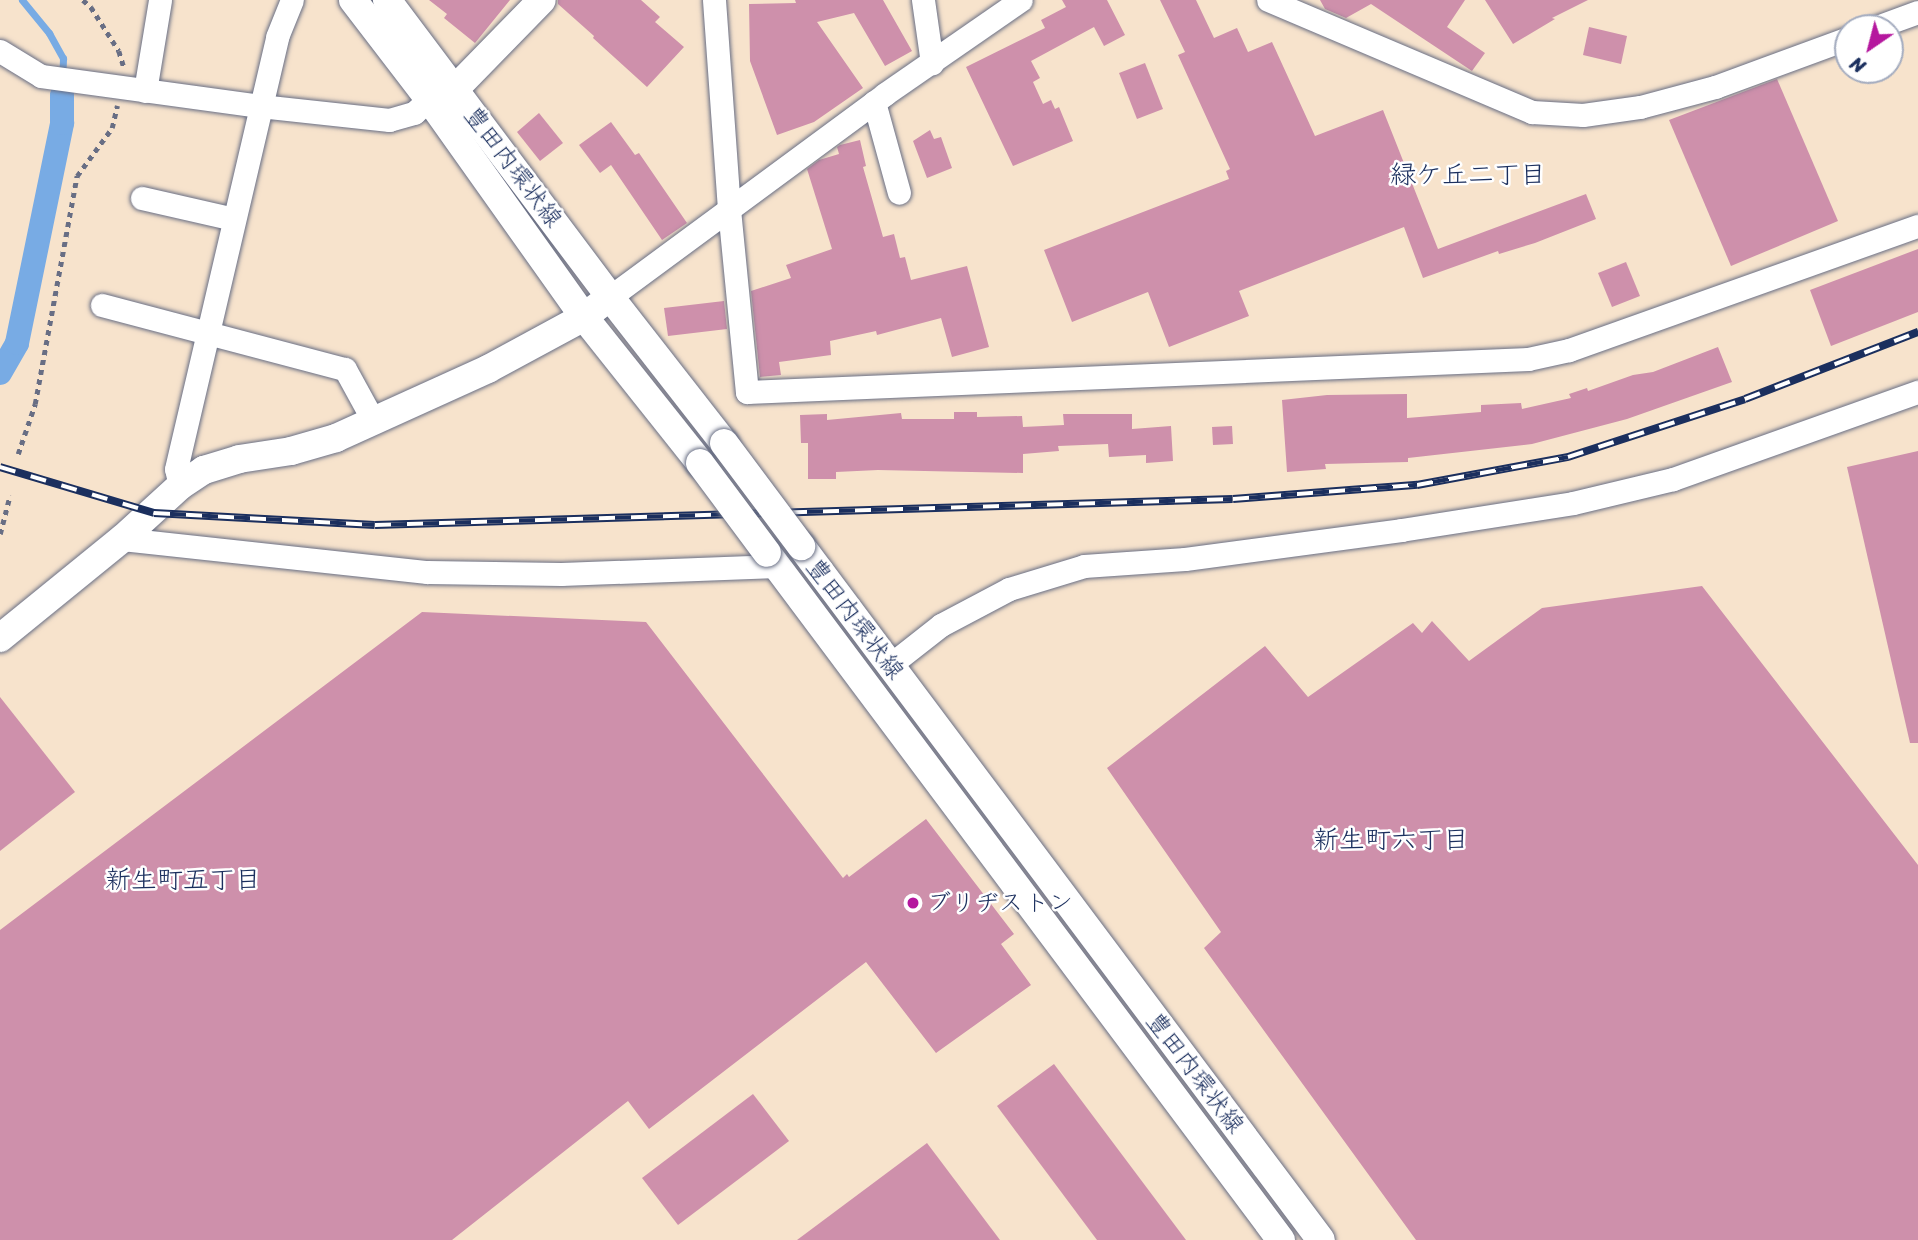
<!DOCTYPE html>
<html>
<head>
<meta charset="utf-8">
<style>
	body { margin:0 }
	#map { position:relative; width:1918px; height:1240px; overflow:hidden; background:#f7e3cc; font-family:Sriracha,"Klee One",sans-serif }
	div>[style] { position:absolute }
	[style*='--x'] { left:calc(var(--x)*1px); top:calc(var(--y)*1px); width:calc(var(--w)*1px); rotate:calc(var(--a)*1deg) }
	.stream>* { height:7px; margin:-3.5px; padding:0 3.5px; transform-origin:3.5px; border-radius:3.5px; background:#78abe4 }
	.canal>* { height:24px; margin:-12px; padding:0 12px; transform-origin:12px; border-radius:12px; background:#78abe4 }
	.building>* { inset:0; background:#ce90ab }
	.path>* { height:4.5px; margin-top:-2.25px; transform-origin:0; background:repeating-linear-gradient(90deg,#686e84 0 5px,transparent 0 10px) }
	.roads { filter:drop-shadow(0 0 2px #686e84) drop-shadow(0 0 2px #686e84) }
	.minor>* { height:23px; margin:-11.5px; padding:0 11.5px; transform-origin:11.5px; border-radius:11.5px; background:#fff }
	.tertiary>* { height:28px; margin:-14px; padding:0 14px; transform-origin:14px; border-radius:14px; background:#fff }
	.rail>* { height:8px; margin-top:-4px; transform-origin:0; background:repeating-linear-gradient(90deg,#fff 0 16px,#1b2f5e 0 32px); box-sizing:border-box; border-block:2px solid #1b2f5e }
	.bridges { filter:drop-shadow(0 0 2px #686e84) drop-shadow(0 0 2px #686e84) }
	.tertiary-bridge>* { height:28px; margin:-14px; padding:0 14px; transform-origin:14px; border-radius:14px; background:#fff }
	.dots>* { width:19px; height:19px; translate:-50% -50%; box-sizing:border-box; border:4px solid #fff; border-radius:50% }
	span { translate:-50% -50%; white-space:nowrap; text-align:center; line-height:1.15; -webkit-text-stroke:5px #fff; paint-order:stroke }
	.street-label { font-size:24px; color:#1b2f5e }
	.poi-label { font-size:24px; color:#1b2f5e }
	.left { translate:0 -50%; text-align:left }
	.neighbourhood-label { font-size:26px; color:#1b2f5e }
	.north { position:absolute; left:1834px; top:14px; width:70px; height:70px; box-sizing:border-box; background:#fff; border:2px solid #a4acbf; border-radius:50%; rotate:215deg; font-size:19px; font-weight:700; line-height:28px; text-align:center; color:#1b2f5e }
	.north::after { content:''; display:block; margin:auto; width:24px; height:32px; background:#b5179e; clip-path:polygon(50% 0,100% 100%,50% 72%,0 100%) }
</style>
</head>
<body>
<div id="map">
	<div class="stream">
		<i style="--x:22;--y:0;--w:43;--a:50.7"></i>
		<i style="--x:49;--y:33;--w:29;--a:61"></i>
		<i style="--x:63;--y:58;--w:37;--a:92"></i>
	</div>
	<div class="canal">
		<i style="--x:0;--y:373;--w:34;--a:-60"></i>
		<i style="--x:17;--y:343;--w:225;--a:-78.4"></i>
		<i style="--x:62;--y:123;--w:28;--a:-90"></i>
	</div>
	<div class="building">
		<i style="clip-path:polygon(429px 0,510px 0,475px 43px,444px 18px,447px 14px)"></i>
		<i style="clip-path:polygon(558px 0,641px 0,660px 17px,655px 22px,684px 47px,647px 87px,593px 38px,594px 36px,558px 4px)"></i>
		<i style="clip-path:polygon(795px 0,883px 0,912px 51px,885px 66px,854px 13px,817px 22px,863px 88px,814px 122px,777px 135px,750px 61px,749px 4px,796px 3px)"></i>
		<i style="clip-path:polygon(1062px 0,1107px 0,1125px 35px,1104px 46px,1094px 27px,1031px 61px,1040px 78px,1033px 82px,1043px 104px,1051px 100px,1055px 109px,1059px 107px,1073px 141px,1013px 166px,966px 67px,1045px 28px,1041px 20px,1066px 7px)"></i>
		<i style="clip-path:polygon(1160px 0,1196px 0,1214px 38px,1237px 28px,1248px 52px,1272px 42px,1315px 136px,1383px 110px,1438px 249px,1586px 194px,1596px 219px,1535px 243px,1499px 254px,1498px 251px,1423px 278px,1404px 227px,1239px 291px,1249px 316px,1169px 347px,1148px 292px,1072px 322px,1044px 250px,1229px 179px,1226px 171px,1230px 169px,1178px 55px,1185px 52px)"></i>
		<i style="clip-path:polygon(1320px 0,1465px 0,1447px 27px,1485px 53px,1472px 71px,1371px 4px,1346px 18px,1325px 9px)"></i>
		<i style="clip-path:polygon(1485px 0,1588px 0,1552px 18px,1555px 19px,1513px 44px)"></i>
		<i style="clip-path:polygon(1589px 27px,1627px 36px,1621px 64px,1583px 55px)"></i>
		<i style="clip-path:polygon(1145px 63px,1163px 109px,1137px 119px,1119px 73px)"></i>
		<i style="clip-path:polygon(1777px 79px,1838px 221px,1731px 266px,1669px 120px)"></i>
		<i style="clip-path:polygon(539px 113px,563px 143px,540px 161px,517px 132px)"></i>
		<i style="clip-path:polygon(611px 122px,635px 155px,639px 153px,687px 223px,662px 240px,611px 165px,600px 173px,579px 145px)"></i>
		<i style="clip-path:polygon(930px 130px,934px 139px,941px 137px,952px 168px,927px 178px,913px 141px)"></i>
		<i style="clip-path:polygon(860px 140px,866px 166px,863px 167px,883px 237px,894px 234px,900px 258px,905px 257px,911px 280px,967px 266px,989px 347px,952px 357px,941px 318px,877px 335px,876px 331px,830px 341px,831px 355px,779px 362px,781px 375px,760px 377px,751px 291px,791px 278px,786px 265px,832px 249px,807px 169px,819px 160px,839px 154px,837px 147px,840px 145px)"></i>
		<i style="clip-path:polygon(1918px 249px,1918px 312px,1831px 346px,1810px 290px)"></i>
		<i style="clip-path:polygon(1626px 262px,1640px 296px,1612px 307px,1598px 273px)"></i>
		<i style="clip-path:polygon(724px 301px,727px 329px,668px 336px,664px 308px)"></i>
		<i style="clip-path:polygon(1718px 347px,1732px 382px,1627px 419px,1532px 444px,1408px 458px,1408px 462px,1325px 464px,1326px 469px,1287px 472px,1282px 400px,1327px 395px,1407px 394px,1407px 418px,1481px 412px,1481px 405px,1521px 403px,1522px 409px,1571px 398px,1569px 394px,1587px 388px,1588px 391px,1633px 375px,1653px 372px)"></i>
		<i style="clip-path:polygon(954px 412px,977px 412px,977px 417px,1022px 416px,1023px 427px,1064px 425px,1063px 414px,1132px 414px,1132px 429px,1171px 426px,1173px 461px,1146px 463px,1146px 455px,1109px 457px,1108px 444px,1058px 446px,1059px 451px,1023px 454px,1023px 473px,878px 470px,836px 472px,836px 479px,808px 479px,808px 443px,801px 443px,800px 415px,827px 414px,827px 420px,901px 413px,902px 419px,954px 419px)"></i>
		<i style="clip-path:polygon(1232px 426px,1233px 444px,1213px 445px,1212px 427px)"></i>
		<i style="clip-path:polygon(1918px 451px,1918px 743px,1910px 743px,1847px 467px)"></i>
		<i style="clip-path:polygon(1702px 586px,1918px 865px,1918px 1240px,1416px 1240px,1204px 948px,1221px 932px,1107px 768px,1265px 646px,1308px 697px,1413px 623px,1422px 633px,1432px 621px,1469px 661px,1542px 608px)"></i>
		<i style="clip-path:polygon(422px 612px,646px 622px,843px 878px,847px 874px,849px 877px,926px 819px,1014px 934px,1001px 944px,1031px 985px,936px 1053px,866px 962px,649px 1129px,628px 1101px,452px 1240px,0 1240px,0 930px)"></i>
		<i style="clip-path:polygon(0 697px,75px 792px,0 851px)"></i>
		<i style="clip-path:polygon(1054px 1064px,1186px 1240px,1097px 1240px,997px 1106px)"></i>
		<i style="clip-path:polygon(753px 1094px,789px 1141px,678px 1225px,642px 1178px)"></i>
		<i style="clip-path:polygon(927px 1143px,1000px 1240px,797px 1240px)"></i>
	</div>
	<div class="path">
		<i style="--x:83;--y:0;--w:11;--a:41"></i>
		<i style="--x:91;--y:7;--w:52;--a:57.5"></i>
		<i style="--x:119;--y:51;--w:17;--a:73"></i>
		<i style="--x:18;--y:454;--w:53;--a:-71.2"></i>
		<i style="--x:35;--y:404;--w:232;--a:-79.6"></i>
		<i style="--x:77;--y:176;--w:59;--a:-53.9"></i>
		<i style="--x:112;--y:128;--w:23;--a:-77"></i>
		<i style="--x:0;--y:534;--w:40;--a:-75.6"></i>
	</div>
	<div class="roads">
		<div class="minor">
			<i style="--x:714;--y:0;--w:210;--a:85.9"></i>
			<i style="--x:729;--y:209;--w:184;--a:84.4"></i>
			<i style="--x:747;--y:392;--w:782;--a:-2.42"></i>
			<i style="--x:1528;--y:359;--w:42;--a:-12.4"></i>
			<i style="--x:1569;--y:350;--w:370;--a:-19.6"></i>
			<i style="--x:923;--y:0;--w:64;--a:81.9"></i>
			<i style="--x:1268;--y:0;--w:287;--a:23"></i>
			<i style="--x:1532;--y:112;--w:51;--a:3.4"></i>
			<i style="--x:1583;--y:115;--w:58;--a:-8"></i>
			<i style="--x:1640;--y:107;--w:78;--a:-14.9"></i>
			<i style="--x:1715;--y:87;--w:142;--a:-20.2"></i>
			<i style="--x:1874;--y:28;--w:47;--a:-20"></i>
			<i style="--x:0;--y:51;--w:48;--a:31.4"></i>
			<i style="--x:41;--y:76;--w:221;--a:7.8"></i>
			<i style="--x:260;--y:106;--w:130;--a:6.2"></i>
			<i style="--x:389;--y:120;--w:26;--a:-16"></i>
			<i style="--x:414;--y:113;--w:21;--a:-43"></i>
			<i style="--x:145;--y:91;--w:92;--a:-80.6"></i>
			<i style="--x:874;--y:102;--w:94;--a:74.6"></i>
			<i style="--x:142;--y:198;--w:94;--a:12.9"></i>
			<i style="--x:610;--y:297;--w:342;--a:-36.4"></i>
			<i style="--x:885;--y:94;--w:165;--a:-34.7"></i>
			<i style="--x:102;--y:305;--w:251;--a:14.8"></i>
			<i style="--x:345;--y:369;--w:60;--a:61.3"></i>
			<i style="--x:180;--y:486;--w:17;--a:-103"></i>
			<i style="--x:176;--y:469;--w:444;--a:-76.8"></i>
			<i style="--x:277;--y:37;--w:40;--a:-68"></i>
			<i style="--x:122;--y:539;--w:307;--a:6.2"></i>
			<i style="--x:427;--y:572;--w:134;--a:0.9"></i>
			<i style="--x:561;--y:574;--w:216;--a:-2.1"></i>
			<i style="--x:890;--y:665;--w:65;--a:-38.1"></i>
			<i style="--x:941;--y:625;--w:77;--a:-27.9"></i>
			<i style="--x:1009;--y:589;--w:78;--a:-17"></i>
			<i style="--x:1084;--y:566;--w:101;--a:-4"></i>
			<i style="--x:1185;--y:559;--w:218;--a:-7.6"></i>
			<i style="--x:1401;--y:530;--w:174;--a:-8.9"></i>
			<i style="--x:1573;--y:503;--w:103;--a:-13.5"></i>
			<i style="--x:1673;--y:479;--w:260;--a:-19.6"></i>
		</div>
		<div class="tertiary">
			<i style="--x:353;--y:0;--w:125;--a:52.5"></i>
			<i style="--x:429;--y:99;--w:267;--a:54.6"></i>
			<i style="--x:584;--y:317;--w:186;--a:51.5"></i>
			<i style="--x:387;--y:0;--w:371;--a:53.1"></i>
			<i style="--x:610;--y:297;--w:185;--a:52"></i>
			<i style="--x:455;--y:89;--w:124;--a:-45.7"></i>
			<i style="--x:801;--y:546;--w:867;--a:53.16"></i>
			<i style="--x:767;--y:553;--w:858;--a:53.2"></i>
			<i style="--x:0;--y:638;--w:157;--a:-39.1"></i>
			<i style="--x:122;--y:539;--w:79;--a:-42.4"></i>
			<i style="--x:180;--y:486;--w:29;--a:-34"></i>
			<i style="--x:204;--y:470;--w:37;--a:-17"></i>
			<i style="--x:239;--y:459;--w:53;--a:-8.7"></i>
			<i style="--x:291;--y:451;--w:47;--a:-16.1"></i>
			<i style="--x:336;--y:438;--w:167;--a:-24.4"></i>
			<i style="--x:488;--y:369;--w:109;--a:-28.4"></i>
			<i style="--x:584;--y:317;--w:33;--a:-38"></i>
		</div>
	</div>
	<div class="rail">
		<i style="--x:0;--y:467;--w:161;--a:16.6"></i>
		<i style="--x:154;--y:513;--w:221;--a:3.1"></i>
		<i style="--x:375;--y:525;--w:858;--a:-1.74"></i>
		<i style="--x:1233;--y:499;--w:185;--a:-4.4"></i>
		<i style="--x:1417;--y:485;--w:154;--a:-10.5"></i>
		<i style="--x:1568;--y:457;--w:186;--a:-18.1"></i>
		<i style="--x:1745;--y:399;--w:186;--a:-21.2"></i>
	</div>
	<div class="bridges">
		<div class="tertiary-bridge">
			<i style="--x:724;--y:443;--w:129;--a:53.2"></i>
			<i style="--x:700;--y:463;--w:112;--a:53.3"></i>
		</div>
	</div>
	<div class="dots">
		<i style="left:913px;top:903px;background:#b5179e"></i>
	</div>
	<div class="street-label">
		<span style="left:513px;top:167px;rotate:53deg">豊田内環状線</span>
		<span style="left:855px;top:619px;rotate:53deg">豊田内環状線</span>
		<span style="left:1195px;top:1073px;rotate:53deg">豊田内環状線</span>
	</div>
	<div class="poi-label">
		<span class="left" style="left:927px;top:903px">ブリヂストン</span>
	</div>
	<div class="neighbourhood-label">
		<span style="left:1468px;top:175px">緑ケ丘二丁目</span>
		<span style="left:1391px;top:840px">新生町六丁目</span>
		<span style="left:183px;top:880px">新生町五丁目</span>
	</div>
	<div class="north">N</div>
</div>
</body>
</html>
